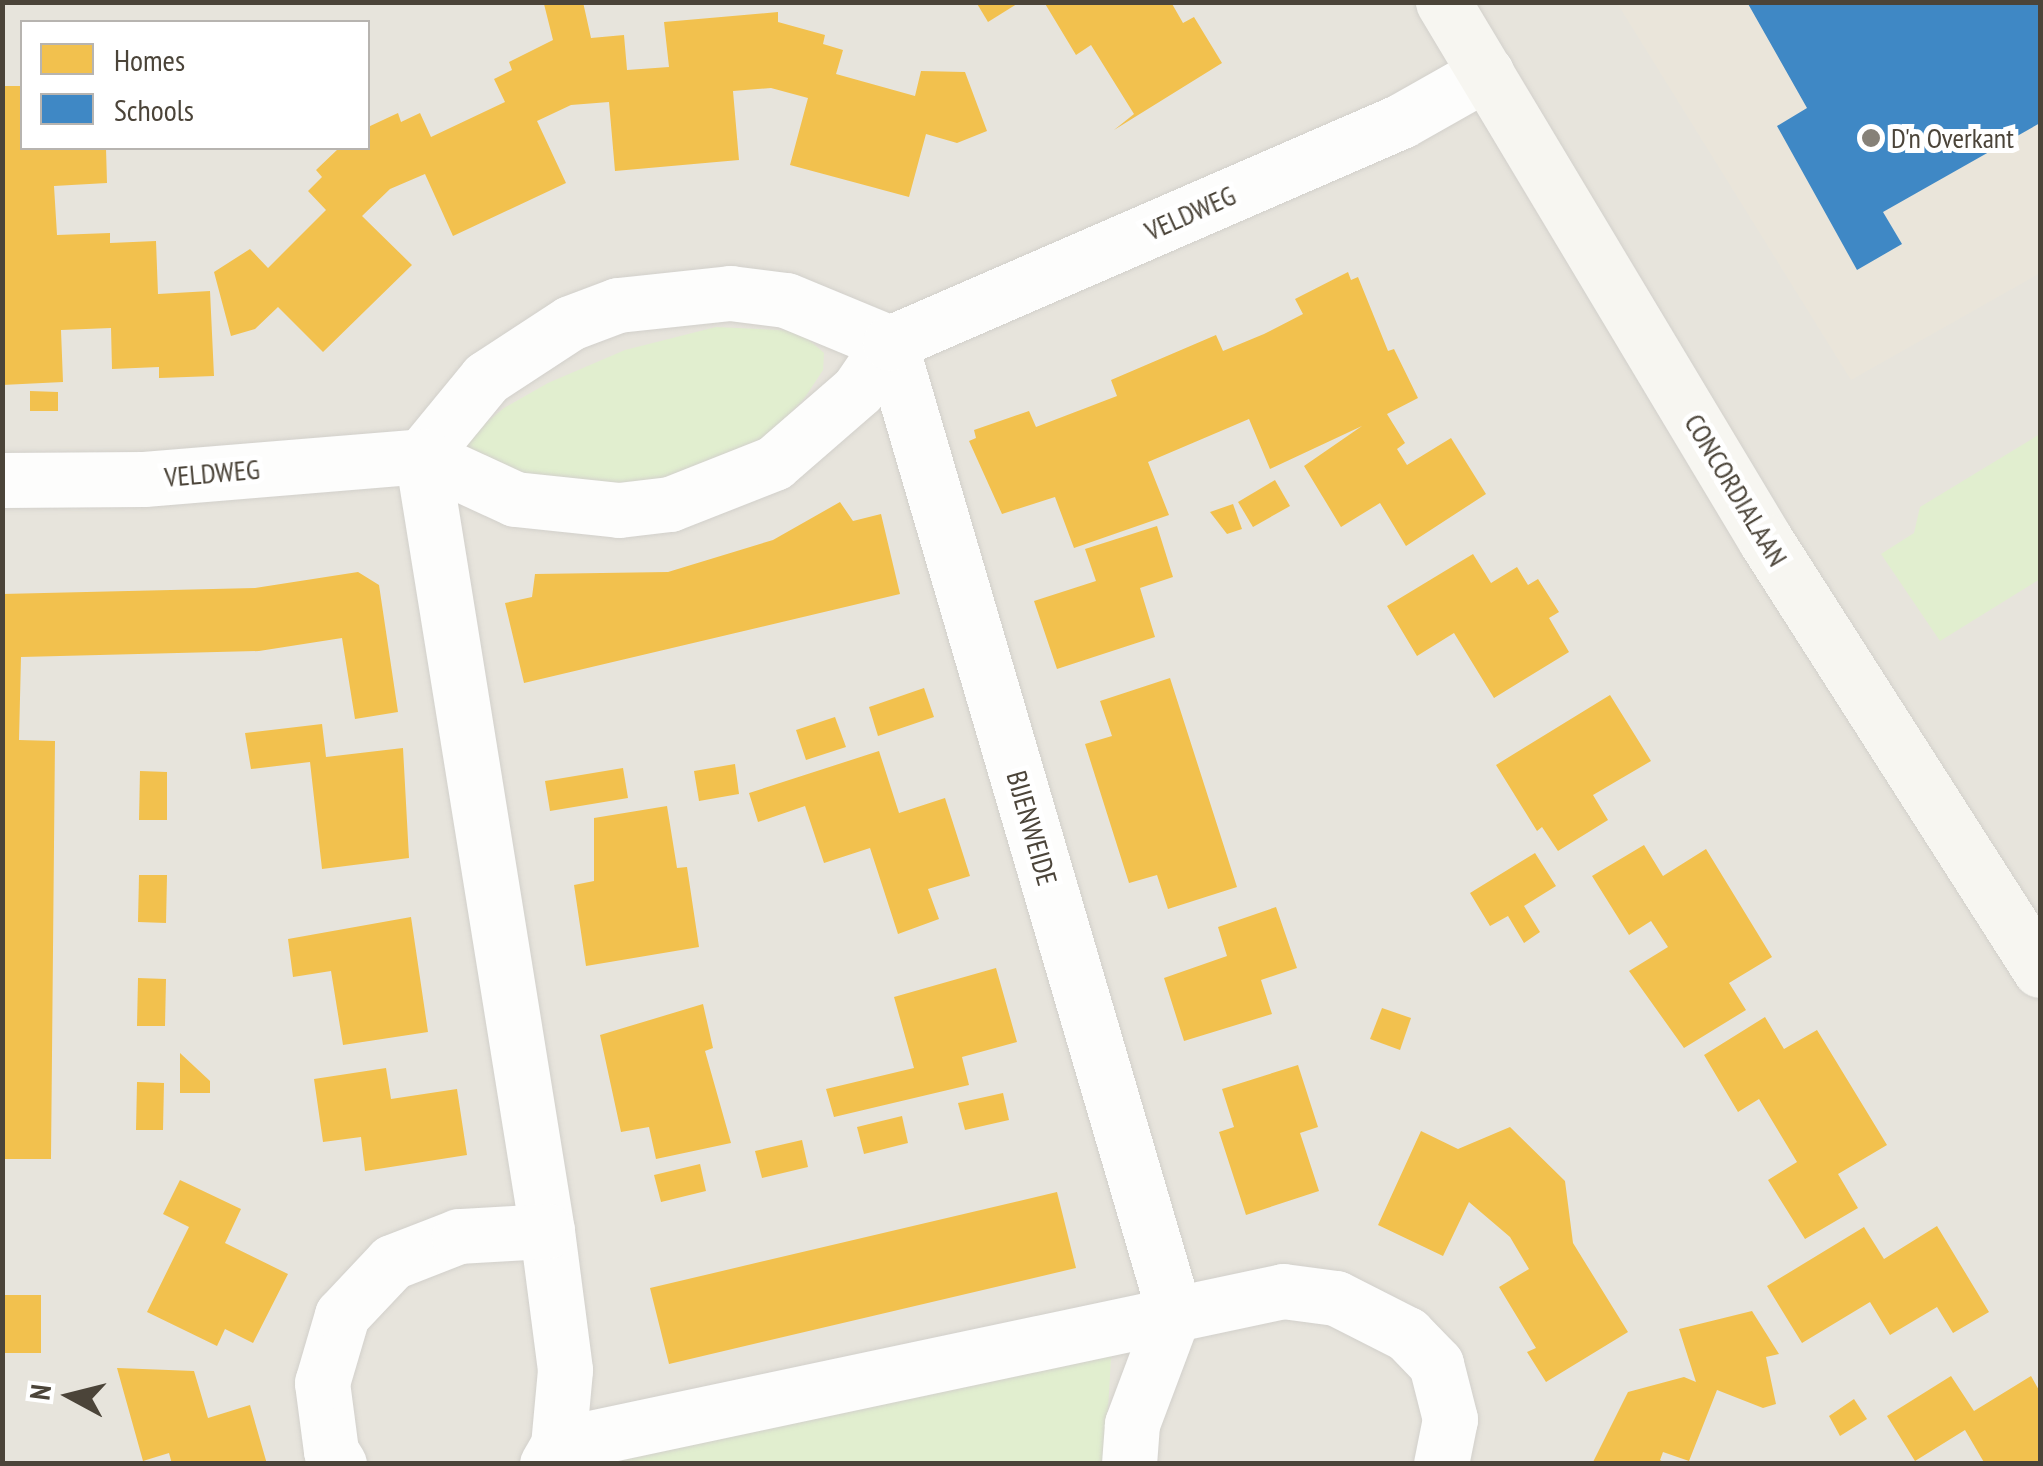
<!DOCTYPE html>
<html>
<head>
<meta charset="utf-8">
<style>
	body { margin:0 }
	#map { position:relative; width:2043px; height:1466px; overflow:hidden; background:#f4f2ee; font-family:"PT Sans Narrow",sans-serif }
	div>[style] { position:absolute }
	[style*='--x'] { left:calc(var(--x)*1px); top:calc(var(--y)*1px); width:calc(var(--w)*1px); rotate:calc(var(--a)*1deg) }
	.residential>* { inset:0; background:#e7e4dc }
	.education>* { inset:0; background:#eae5da }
	.green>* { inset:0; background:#e1eecf }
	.homes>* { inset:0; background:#f2c14e }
	.schools>* { inset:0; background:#3f88c5 }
	.roads { filter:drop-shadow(0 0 2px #d2d0cb) drop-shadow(0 0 2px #d2d0cb) }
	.street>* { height:55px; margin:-27.5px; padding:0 27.5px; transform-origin:27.5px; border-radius:27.5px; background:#fdfdfc }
	.secondary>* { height:55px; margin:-27.5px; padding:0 27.5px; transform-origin:27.5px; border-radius:27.5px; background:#f7f6f1 }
	.dots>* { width:28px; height:28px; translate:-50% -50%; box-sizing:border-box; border:5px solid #fff; border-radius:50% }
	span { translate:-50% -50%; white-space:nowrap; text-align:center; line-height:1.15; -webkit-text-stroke:10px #fff; paint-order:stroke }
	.poi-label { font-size:28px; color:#4b4439 }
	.left { translate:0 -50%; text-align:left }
	.street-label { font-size:28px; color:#4b4439 }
	.frame { position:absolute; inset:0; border:5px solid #4b4439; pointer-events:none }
	.legend { position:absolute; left:20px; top:20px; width:350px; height:130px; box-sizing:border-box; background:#fff; border:2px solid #b7b4b0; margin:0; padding:12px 18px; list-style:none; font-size:30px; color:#4b4439 }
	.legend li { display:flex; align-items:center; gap:20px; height:50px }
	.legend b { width:50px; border:2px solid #b7b4b0 }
	.north { position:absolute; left:20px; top:1346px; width:100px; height:100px; -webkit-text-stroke:8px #fff; paint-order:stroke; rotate:277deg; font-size:28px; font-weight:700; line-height:40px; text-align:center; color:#4b4439 }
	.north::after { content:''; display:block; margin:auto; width:35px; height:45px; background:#4b4439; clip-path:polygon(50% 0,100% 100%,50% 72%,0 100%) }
</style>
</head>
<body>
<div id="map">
	<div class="residential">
		<i style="clip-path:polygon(evenodd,3px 3px,2040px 3px,2040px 1463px,3px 1463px,3px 3px,22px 22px,368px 22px,368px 148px,22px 148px,22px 22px)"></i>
	</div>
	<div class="education">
		<i style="clip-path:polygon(1617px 3px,2040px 3px,2040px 273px,1851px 380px)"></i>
	</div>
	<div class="green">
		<i style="clip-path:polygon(716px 327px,799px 331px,824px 353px,823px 370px,804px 399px,768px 435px,736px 453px,692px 473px,609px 490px,438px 461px,504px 408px,548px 383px,625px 350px)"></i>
		<i style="clip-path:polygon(2040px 434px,2040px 579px,1940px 641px,1881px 554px,1914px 533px,1920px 507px)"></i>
		<i style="clip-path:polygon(1112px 1340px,1105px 1463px,579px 1464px,878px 1403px)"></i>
	</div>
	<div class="homes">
		<i style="clip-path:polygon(583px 2px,591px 38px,624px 35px,627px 70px,669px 67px,664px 22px,778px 12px,778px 22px,825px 35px,823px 44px,843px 50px,836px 74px,915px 96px,921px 71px,965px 72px,987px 131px,957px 143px,926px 134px,909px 197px,790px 165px,808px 98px,771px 88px,733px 91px,739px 160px,615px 171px,609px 102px,571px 105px,537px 121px,566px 183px,453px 236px,425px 174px,390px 189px,362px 216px,412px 265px,323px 352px,278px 307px,255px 329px,231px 336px,214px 272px,250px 249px,268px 268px,326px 210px,308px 191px,322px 177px,316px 170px,339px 148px,368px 148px,368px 127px,398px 113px,401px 122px,420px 113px,431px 137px,505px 102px,494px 79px,512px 70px,509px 62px,553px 40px,544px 4px)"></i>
		<i style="clip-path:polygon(976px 2px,1020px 2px,988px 22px)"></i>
		<i style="clip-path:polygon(1044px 2px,1171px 2px,1183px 23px,1194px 17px,1222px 63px,1114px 130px,1134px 114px,1091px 45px,1076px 55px)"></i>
		<i style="clip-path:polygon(2px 86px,22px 86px,22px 148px,106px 148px,107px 183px,54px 186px,57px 235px,110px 233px,110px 243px,156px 241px,158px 294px,210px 291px,214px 376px,159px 378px,159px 367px,112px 369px,111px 328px,61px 330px,63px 382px,2px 385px)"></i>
		<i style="clip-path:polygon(1348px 272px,1351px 280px,1358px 277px,1388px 351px,1394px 349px,1418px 398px,1387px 414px,1405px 443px,1397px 449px,1407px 465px,1451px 438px,1486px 494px,1406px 546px,1380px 503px,1341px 527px,1304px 466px,1362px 426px,1270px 469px,1249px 419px,1148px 462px,1169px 515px,1074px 548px,1055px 497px,1002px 514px,969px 441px,976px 438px,974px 430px,1029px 411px,1036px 427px,1117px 396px,1111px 380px,1216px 335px,1223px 351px,1264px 334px,1303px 314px,1295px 299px)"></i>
		<i style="clip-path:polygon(30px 391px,58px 392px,58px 411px,30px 411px)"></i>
		<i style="clip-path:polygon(1275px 480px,1290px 506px,1253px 527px,1238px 502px)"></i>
		<i style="clip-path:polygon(840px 502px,853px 521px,881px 514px,900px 594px,524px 683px,505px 603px,532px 597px,535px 574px,668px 572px,773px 540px)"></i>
		<i style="clip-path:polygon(1233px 504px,1242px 529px,1227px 534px,1210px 512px)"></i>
		<i style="clip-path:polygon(1157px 526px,1173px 577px,1140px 588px,1155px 637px,1057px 669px,1034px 601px,1096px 581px,1085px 549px)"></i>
		<i style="clip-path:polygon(1473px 554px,1491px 583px,1517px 567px,1528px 585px,1538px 579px,1559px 612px,1549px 618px,1569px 652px,1494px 698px,1454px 633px,1417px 656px,1387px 606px)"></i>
		<i style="clip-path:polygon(358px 572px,379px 585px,398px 712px,355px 719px,342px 638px,259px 651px,21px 657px,19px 740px,55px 741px,51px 1159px,2px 1159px,2px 594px,255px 588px)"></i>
		<i style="clip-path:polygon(1170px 678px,1237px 887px,1168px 909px,1157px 875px,1129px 883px,1085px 744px,1112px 736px,1100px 701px)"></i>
		<i style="clip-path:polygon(924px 688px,934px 717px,878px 736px,869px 707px)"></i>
		<i style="clip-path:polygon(1610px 695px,1651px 761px,1593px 795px,1608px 820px,1558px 851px,1542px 827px,1537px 831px,1496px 765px)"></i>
		<i style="clip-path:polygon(835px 717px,846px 747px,806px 760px,796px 730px)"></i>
		<i style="clip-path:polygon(322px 724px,326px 757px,403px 748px,409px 858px,322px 869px,310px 762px,251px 769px,245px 733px)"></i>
		<i style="clip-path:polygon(879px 751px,899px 813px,945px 798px,970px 876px,928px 889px,939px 919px,898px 934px,870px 848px,824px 863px,805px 806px,758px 822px,749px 793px)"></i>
		<i style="clip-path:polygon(735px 764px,739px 794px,699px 801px,694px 771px)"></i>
		<i style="clip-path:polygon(623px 768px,628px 798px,550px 811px,545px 781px)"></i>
		<i style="clip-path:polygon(140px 771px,167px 772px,167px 820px,139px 820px)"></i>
		<i style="clip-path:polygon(667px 806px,677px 868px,687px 867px,699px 947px,586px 966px,574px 885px,594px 881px,594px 818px)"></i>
		<i style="clip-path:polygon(1644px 845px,1663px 876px,1706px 849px,1772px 957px,1729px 983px,1746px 1010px,1684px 1048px,1629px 971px,1668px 947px,1651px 921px,1629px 935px,1592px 876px)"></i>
		<i style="clip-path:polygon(1535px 853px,1556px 886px,1524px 906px,1540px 932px,1524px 943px,1508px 916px,1490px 926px,1470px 893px)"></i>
		<i style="clip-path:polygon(139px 875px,167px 875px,166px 923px,138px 922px)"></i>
		<i style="clip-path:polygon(1276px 907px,1297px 968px,1261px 980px,1272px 1014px,1184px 1041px,1164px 978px,1227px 956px,1218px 927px)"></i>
		<i style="clip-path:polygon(411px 917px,428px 1032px,343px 1045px,331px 971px,293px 977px,288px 939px)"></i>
		<i style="clip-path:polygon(996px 968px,1017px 1042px,962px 1057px,969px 1085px,834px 1117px,826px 1089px,914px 1068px,894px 997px)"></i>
		<i style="clip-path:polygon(138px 978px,166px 979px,165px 1026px,137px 1026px)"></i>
		<i style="clip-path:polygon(703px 1004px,713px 1048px,705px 1051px,731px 1143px,656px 1159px,649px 1127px,621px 1132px,600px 1035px)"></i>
		<i style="clip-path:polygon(1382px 1008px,1411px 1018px,1400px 1050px,1370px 1039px)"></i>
		<i style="clip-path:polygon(1765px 1017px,1784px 1049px,1817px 1030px,1887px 1145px,1838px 1174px,1858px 1208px,1805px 1239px,1768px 1180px,1797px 1162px,1759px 1099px,1738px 1112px,1704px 1055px)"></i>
		<i style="clip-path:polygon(180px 1053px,210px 1081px,210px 1093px,180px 1093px)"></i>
		<i style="clip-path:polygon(1298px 1065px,1318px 1127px,1300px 1133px,1319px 1191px,1246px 1215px,1219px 1132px,1234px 1127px,1222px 1089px)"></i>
		<i style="clip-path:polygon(386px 1068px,391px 1099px,457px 1089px,467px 1155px,365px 1171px,361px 1137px,323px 1142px,314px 1079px)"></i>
		<i style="clip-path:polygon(137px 1082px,164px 1083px,163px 1130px,136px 1130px)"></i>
		<i style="clip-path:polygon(1003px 1093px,1009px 1120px,965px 1130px,958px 1103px)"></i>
		<i style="clip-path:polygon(902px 1116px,908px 1143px,864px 1154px,857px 1127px)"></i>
		<i style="clip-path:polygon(1510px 1127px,1565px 1181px,1573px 1243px,1628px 1332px,1546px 1382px,1527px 1352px,1536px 1348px,1499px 1287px,1529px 1269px,1510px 1237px,1469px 1202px,1443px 1256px,1378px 1225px,1421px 1131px,1458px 1149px)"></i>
		<i style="clip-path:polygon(802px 1140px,808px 1167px,762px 1178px,755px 1151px)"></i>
		<i style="clip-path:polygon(700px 1164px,706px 1191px,661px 1202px,654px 1175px)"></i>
		<i style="clip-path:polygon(180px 1180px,241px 1209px,225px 1243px,288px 1274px,253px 1343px,225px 1329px,217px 1346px,147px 1312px,189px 1227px,163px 1214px)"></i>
		<i style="clip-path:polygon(1057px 1192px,1076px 1268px,669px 1364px,650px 1288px)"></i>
		<i style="clip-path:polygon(1937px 1226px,1989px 1312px,1953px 1333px,1937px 1307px,1890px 1335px,1870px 1302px,1802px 1343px,1767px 1286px,1864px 1227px,1884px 1259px)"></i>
		<i style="clip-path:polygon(2px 1295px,41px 1295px,41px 1353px,2px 1353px)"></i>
		<i style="clip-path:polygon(1752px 1311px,1779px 1354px,1766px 1357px,1776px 1404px,1763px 1408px,1717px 1390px,1689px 1461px,1663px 1452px,1660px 1460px,1666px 1464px,1592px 1464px,1628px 1392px,1684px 1377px,1696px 1382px,1679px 1329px)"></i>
		<i style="clip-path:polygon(117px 1368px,194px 1371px,208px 1418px,250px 1405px,267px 1464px,172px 1464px,169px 1453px,143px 1461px)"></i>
		<i style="clip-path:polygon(1951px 1376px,1974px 1411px,2031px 1376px,2040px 1392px,2040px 1464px,1985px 1464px,1965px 1430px,1915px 1461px,1887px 1416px)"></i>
		<i style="clip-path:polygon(1854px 1399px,1867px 1419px,1840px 1436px,1829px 1416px)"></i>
	</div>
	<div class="schools">
		<i style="clip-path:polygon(1747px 2px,2040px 2px,2040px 123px,1883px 212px,1902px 244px,1857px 270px,1777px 126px,1807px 108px)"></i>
	</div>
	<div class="roads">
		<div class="street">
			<i style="--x:890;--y:343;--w:1010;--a:73.66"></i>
			<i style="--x:1174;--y:1312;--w:120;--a:110.6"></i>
			<i style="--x:1132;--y:1424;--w:40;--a:94.3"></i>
			<i style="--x:422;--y:456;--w:785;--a:80.84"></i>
			<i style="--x:547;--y:1231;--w:140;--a:82.6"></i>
			<i style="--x:565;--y:1370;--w:75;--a:95.3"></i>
			<i style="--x:558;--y:1445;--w:22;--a:120"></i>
			<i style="--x:422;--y:456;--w:101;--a:-50.6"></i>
			<i style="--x:486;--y:378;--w:100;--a:-33.2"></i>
			<i style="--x:570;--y:323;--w:51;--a:-20.6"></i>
			<i style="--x:618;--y:305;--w:113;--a:-6.1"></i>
			<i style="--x:730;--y:293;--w:56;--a:7.1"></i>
			<i style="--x:786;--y:300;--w:113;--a:22.5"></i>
			<i style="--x:2;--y:480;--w:142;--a:-0.4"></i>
			<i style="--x:144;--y:479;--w:279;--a:-4.7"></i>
			<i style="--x:422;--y:456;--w:102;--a:24.8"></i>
			<i style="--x:515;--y:499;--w:105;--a:6"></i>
			<i style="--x:619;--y:510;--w:51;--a:-6.7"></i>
			<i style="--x:670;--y:504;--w:112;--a:-21.5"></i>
			<i style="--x:774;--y:463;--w:111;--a:-41"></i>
			<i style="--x:858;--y:390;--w:57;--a:-55.8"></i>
			<i style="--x:890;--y:343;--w:557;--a:-23.48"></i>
			<i style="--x:1401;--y:121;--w:98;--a:-29.5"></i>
			<i style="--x:558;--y:1445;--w:741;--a:-11.99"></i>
			<i style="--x:1283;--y:1291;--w:53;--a:7.5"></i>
			<i style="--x:1336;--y:1298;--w:80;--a:26.9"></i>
			<i style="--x:1407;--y:1334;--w:42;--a:46"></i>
			<i style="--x:1436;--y:1364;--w:57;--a:75.7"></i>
			<i style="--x:1450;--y:1419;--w:46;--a:101.3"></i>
			<i style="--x:339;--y:1464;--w:15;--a:-122"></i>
			<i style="--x:331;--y:1451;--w:69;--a:-97.5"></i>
			<i style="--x:322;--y:1383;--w:71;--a:-73.6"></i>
			<i style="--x:342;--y:1315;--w:73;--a:-46.7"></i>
			<i style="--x:392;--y:1262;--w:72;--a:-21.2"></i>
			<i style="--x:459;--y:1236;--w:88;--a:-3.3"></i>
		</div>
		<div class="secondary">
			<i style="--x:1443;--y:2;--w:628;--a:59.07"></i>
			<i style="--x:1766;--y:541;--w:509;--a:57.43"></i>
		</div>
	</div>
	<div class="dots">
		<i style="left:1871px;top:138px;background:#868178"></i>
	</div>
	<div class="poi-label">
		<span class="left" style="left:1891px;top:138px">D'n Overkant</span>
	</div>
	<div class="street-label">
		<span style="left:1190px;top:213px;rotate:-24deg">VELDWEG</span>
		<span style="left:212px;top:473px;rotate:-5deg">VELDWEG</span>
		<span style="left:1736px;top:490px;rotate:59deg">CONCORDIALAAN</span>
		<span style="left:1032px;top:828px;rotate:74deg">BIJENWEIDE</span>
	</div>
	<div class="frame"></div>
	<ul class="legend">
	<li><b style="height:28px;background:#f2c14e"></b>Homes</li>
	<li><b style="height:28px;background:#3f88c5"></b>Schools</li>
	</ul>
	<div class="north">N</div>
</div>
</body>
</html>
